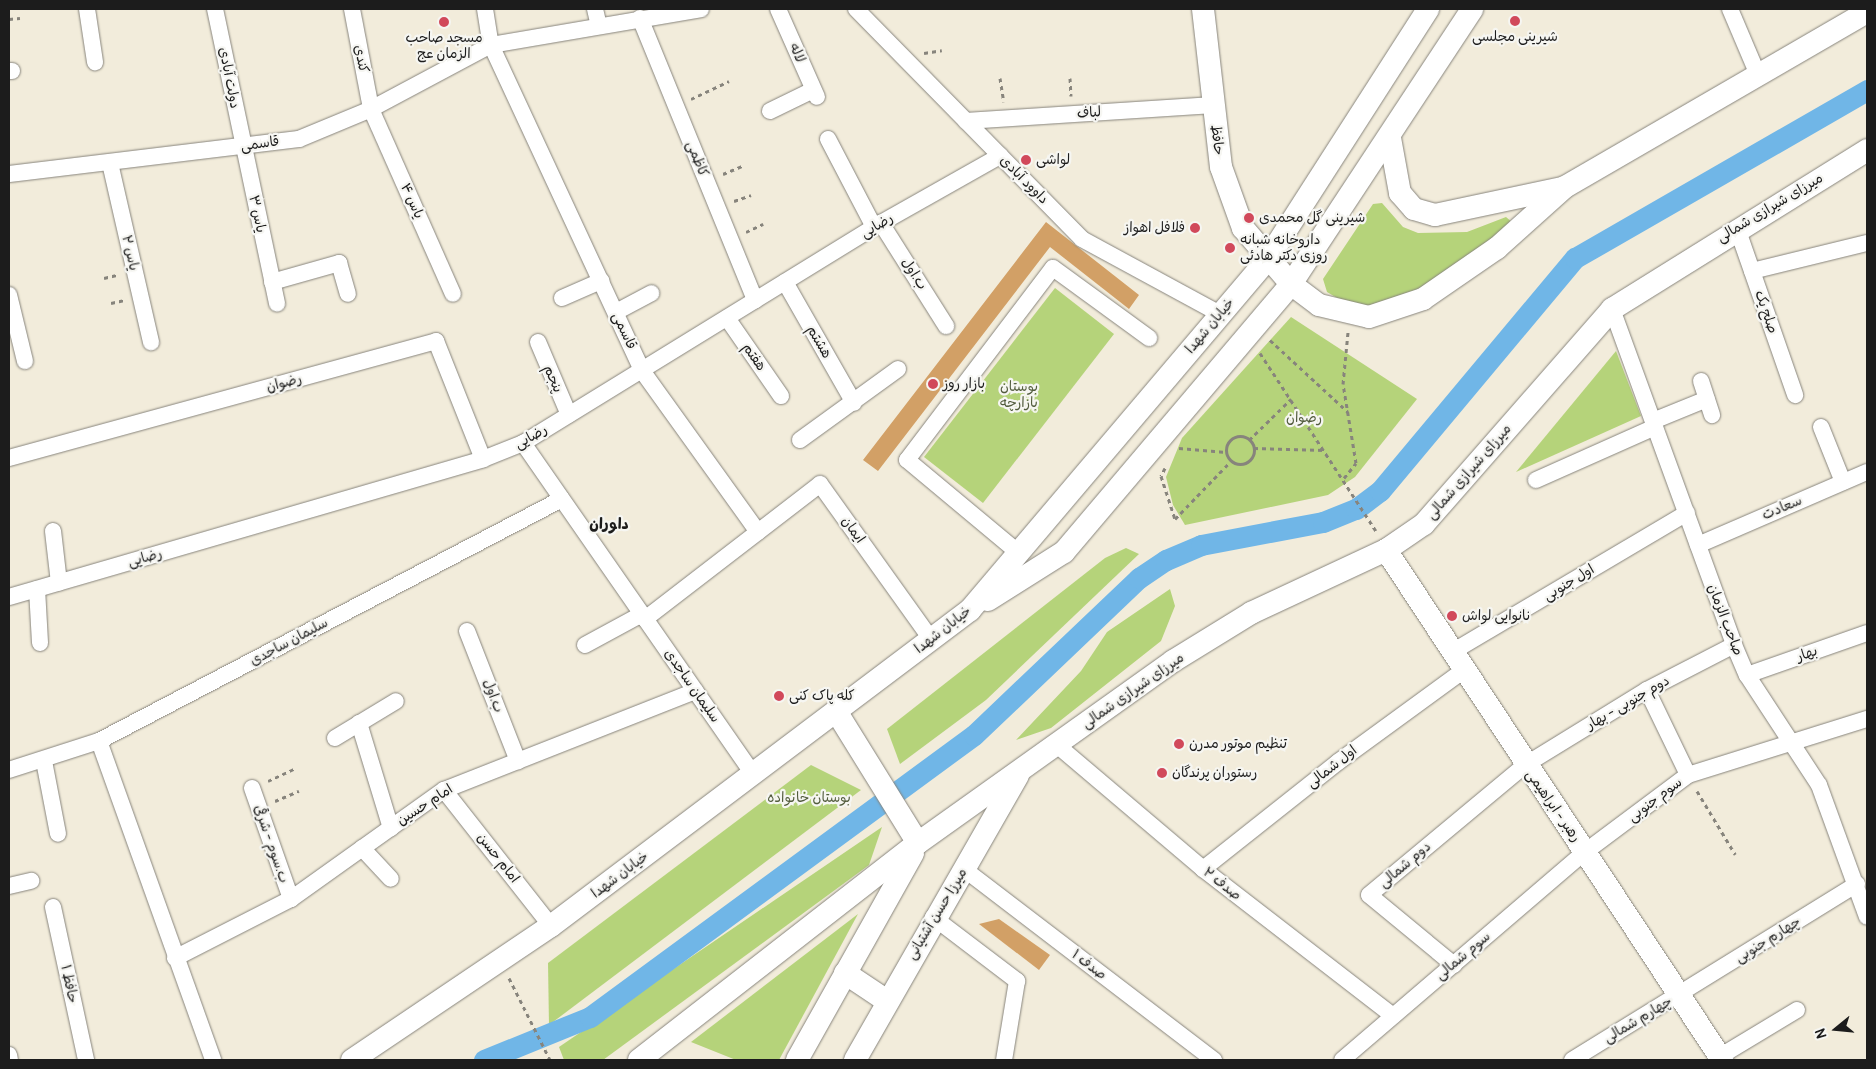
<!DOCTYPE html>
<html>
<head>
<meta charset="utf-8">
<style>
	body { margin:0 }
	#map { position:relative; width:1876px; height:1069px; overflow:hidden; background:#f2ecdb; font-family:Pangolin,"Playpen Sans Arabic",sans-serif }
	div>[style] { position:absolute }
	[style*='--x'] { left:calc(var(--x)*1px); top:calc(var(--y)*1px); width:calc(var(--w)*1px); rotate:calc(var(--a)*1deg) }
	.green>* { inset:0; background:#b5d37a }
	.canal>* { height:21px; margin:-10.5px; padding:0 10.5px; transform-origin:10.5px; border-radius:10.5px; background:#70b6e7 }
	.building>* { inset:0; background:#d2a066 }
	.path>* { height:3px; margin-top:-1.5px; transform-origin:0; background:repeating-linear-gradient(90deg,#87847c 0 4px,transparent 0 8px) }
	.path>.ring { margin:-1.5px; padding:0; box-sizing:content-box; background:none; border:3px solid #87847c; border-radius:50% }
	.roads { filter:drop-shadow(0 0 1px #87847c) drop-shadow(0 0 1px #87847c) }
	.street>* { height:16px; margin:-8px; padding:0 8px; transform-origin:8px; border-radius:8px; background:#fff }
	.secondary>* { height:22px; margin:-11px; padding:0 11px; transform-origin:11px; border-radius:11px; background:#fff }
	.dots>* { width:14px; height:14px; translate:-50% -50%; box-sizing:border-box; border:2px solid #f6f6f2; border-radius:50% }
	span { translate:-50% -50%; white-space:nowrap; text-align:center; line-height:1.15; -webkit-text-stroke:4.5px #f6f6f2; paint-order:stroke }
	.poi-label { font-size:14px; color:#1c1c1c }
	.left { translate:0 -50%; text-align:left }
	.right { translate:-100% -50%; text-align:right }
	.street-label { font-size:14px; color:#1c1c1c }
	.park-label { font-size:14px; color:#525c3d }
	.neighbourhood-label { font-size:15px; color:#1c1c1c; font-weight:700 }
	.frame { position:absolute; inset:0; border:10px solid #1c1c1c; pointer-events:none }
	.north { position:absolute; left:1811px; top:1004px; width:50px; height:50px; -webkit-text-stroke:4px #f6f6f2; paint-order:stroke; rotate:253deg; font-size:14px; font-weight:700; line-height:20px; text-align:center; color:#1c1c1c }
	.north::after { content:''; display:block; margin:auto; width:18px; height:22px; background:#1c1c1c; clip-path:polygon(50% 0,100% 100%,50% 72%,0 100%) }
</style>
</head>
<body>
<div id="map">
	<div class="green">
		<i style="clip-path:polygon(1382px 203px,1403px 227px,1418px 233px,1467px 232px,1506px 217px,1513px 223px,1405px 307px,1349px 305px,1327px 292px,1323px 279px,1373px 204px)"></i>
		<i style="clip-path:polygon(1055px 288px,1114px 334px,983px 503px,924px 457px)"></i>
		<i style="clip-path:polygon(1291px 317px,1417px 399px,1355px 477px,1328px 495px,1185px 525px,1173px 505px,1166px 477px,1182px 438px)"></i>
		<i style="clip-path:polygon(1616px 351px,1641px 416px,1516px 472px)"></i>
		<i style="clip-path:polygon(1126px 548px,1139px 554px,986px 700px,900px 764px,887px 729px,1105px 558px)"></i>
		<i style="clip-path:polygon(1170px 589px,1175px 606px,1161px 641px,1051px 728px,1016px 740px,1081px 671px,1107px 632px)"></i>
		<i style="clip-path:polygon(811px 765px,861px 790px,549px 1025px,548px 963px)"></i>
		<i style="clip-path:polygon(882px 827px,869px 865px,603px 1060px,564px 1060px,559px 1047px)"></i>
		<i style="clip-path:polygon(858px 914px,779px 1060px,736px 1060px,691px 1042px)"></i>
	</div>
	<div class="canal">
		<i style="--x:484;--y:1060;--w:114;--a:-22.1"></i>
		<i style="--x:590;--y:1017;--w:476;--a:-36.3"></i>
		<i style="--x:974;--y:735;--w:228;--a:-43.6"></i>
		<i style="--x:1139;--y:578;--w:32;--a:-34"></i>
		<i style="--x:1166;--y:560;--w:38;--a:-23"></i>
		<i style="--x:1201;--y:545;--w:124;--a:-10.7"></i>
		<i style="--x:1323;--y:522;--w:35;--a:-22"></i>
		<i style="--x:1356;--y:509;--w:30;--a:-37"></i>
		<i style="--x:1380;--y:491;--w:304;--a:-50.1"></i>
		<i style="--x:1575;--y:258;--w:337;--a:-29.9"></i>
	</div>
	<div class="building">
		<i style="clip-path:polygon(1046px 222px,1139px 295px,1129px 309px,1050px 247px,878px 471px,863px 460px)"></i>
		<i style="clip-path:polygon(999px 919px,1050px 955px,1039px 970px,979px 924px)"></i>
	</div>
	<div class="path">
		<i style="--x:9;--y:19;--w:11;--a:-5"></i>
		<i style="--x:924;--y:53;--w:18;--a:-9"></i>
		<i style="--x:1000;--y:78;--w:24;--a:81"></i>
		<i style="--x:1070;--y:78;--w:18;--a:87"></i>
		<i style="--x:691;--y:99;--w:42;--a:-25.3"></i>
		<i style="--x:723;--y:174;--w:23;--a:-23"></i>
		<i style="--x:734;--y:201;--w:18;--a:-19"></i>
		<i style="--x:746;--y:232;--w:19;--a:-25"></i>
		<i style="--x:104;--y:278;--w:13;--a:-13"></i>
		<i style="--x:111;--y:303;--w:14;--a:-12"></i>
		<i style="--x:1270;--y:340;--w:106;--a:42.7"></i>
		<i style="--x:1260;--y:353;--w:212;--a:56.9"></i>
		<i class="ring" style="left:1226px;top:436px;width:25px;height:25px"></i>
		<i style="--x:1249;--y:440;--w:59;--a:-44.3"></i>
		<i style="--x:1179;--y:448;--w:47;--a:4.9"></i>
		<i style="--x:1254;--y:448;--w:71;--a:1.6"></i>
		<i style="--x:1165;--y:468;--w:9;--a:117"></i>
		<i style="--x:1161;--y:476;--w:45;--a:72"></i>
		<i style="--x:1175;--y:519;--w:81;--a:-46"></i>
		<i style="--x:1344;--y:478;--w:19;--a:-51"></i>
		<i style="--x:1356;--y:463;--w:80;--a:-99.3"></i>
		<i style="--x:1343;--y:384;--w:52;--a:-84.5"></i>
		<i style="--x:268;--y:781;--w:29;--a:-25"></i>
		<i style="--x:1697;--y:791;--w:74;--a:58.9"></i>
		<i style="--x:275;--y:801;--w:26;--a:-23"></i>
		<i style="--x:509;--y:978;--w:92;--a:63.4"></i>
	</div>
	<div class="roads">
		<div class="street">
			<i style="--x:87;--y:9;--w:54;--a:81.4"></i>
			<i style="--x:215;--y:9;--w:301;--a:78.1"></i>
			<i style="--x:352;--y:9;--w:102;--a:79.2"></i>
			<i style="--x:371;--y:109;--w:202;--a:66.1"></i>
			<i style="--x:485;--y:9;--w:36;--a:81"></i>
			<i style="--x:491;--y:45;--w:361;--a:65.1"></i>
			<i style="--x:643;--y:372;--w:197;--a:54.3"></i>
			<i style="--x:595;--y:9;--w:17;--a:77"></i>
			<i style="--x:778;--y:9;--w:96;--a:66.1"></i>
			<i style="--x:856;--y:9;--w:322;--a:45.5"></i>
			<i style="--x:1082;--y:239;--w:157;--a:28.5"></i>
			<i style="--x:1730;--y:9;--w:72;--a:67"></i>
			<i style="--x:640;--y:18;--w:305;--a:67.8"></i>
			<i style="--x:9;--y:71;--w:3;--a:0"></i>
			<i style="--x:770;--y:111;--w:48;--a:-26"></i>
			<i style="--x:966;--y:121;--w:248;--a:-3.7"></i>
			<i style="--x:828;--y:139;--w:99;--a:62.4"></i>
			<i style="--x:110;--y:163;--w:184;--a:77.1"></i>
			<i style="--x:9;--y:174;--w:292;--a:-6.9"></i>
			<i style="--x:299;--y:139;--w:78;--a:-22.6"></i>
			<i style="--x:371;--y:109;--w:136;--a:-28.1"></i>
			<i style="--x:491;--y:45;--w:213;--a:-9.7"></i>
			<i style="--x:881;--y:223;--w:122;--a:57.7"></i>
			<i style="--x:1737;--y:228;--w:177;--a:70.8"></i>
			<i style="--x:1752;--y:271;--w:118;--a:-13.7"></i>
			<i style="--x:272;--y:282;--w:70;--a:-15.8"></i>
			<i style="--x:339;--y:263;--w:32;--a:74"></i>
			<i style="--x:785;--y:282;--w:139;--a:60.3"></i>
			<i style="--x:9;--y:295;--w:68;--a:76.4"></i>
			<i style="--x:562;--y:298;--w:43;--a:-23.6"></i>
			<i style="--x:1612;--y:309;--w:357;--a:70"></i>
			<i style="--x:1734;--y:645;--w:33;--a:67"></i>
			<i style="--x:1747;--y:675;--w:131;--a:56.8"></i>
			<i style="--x:1819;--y:785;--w:140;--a:70"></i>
			<i style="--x:616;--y:312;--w:40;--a:-28"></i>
			<i style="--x:727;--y:318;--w:95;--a:55.3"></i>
			<i style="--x:538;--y:342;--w:79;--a:67"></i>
			<i style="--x:1701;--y:381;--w:36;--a:72"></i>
			<i style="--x:1653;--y:421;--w:58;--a:-22.2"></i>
			<i style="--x:1821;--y:427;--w:59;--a:68.2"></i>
			<i style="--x:800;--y:440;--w:121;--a:-35.9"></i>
			<i style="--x:523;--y:443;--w:403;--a:55.2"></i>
			<i style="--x:9;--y:458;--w:443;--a:-15.3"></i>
			<i style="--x:436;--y:341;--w:127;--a:68.3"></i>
			<i style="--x:1536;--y:480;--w:130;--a:-24"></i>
			<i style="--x:53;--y:531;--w:52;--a:83.4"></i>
			<i style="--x:1698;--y:545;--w:184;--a:-23.4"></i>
			<i style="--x:1020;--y:554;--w:147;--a:-140.2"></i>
			<i style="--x:907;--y:460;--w:241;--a:-52.8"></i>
			<i style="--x:1053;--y:268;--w:119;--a:36.1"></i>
			<i style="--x:37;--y:589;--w:54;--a:86.8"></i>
			<i style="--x:9;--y:597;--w:494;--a:-16.2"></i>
			<i style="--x:483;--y:459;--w:43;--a:-21.8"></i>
			<i style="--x:523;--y:443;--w:420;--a:-31.6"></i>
			<i style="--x:881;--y:223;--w:137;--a:-29.4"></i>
			<i style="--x:645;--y:619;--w:221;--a:-37.6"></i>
			<i style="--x:820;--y:484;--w:191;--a:54.4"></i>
			<i style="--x:467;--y:631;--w:140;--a:68.6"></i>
			<i style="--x:585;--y:645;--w:65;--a:-28.5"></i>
			<i style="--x:1452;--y:652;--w:273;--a:-30.6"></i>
			<i style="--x:1747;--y:675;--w:127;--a:-19.3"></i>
			<i style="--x:1647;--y:690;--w:94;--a:64.2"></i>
			<i style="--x:359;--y:723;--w:110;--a:73.1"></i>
			<i style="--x:335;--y:738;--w:71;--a:-31.2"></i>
			<i style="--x:99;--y:741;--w:339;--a:70.3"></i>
			<i style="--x:1057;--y:745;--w:192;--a:40.3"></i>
			<i style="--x:1203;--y:869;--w:240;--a:37.7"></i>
			<i style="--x:44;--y:761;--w:74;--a:79.1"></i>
			<i style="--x:9;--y:770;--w:95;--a:-17.9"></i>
			<i style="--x:99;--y:741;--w:522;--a:-27.6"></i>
			<i style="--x:252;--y:788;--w:118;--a:70.6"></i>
			<i style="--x:444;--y:790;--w:173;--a:51.8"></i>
			<i style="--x:362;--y:848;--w:42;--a:46.9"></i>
			<i style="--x:964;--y:869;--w:315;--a:37.4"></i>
			<i style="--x:1203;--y:869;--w:172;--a:-38.4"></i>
			<i style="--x:1338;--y:762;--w:156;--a:-36.1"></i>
			<i style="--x:9;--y:886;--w:23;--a:-13"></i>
			<i style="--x:53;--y:907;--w:157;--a:77.8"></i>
			<i style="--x:933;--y:917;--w:106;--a:37.3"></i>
			<i style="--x:1017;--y:981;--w:80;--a:99.3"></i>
			<i style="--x:175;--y:958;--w:130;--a:-27"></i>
			<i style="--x:291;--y:899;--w:188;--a:-35.5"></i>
			<i style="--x:444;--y:790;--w:270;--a:-21.5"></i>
			<i style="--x:1454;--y:965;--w:110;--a:-140.5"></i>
			<i style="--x:1369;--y:895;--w:203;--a:-39.8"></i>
			<i style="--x:1525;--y:765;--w:143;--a:-31.6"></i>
			<i style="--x:1647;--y:690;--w:98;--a:-27.3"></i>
			<i style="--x:9;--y:1055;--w:5;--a:79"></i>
			<i style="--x:1719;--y:1057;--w:91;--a:-31.1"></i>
			<i style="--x:1342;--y:1060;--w:320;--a:-40.6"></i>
			<i style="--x:1585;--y:852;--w:129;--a:-36.8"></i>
			<i style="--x:1688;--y:775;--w:188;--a:-17.4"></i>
			<i style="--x:1572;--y:1060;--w:335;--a:-31.7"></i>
		</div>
		<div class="secondary">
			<i style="--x:1203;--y:9;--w:159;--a:83.5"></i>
			<i style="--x:1221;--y:167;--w:65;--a:70.2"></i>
			<i style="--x:1243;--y:228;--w:74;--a:49.4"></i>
			<i style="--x:1291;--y:284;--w:35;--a:37"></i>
			<i style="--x:1319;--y:305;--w:51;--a:13.5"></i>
			<i style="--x:1369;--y:317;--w:57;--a:-18.4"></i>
			<i style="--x:1423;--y:299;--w:90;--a:-34.6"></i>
			<i style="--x:1497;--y:248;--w:91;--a:-41.9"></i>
			<i style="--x:1565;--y:187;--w:349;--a:-30.1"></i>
			<i style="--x:1390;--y:138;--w:56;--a:79.7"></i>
			<i style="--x:1400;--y:193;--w:21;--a:49"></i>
			<i style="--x:1414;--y:209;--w:22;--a:16"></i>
			<i style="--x:1435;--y:215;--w:130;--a:-12"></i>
			<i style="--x:1386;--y:550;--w:611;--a:56.62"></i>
			<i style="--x:988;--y:600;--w:90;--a:-32.3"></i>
			<i style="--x:1064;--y:552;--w:351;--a:-49.7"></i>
			<i style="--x:1291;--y:284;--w:329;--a:-56.6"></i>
			<i style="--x:836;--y:711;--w:155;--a:58.2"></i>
			<i style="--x:845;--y:973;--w:50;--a:33.7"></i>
			<i style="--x:352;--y:1060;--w:240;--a:-34"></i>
			<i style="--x:551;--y:926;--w:525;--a:-37.02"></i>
			<i style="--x:970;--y:610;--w:459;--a:-49.7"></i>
			<i style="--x:1267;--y:260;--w:298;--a:-57.3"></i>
			<i style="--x:639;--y:1060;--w:353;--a:-37.9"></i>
			<i style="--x:918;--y:843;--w:313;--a:-35.5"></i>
			<i style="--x:1173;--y:661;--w:92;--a:-31.6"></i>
			<i style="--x:1251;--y:613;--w:149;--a:-25"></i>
			<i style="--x:1386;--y:550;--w:46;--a:-34.4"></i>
			<i style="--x:1424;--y:524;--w:286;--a:-48.8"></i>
			<i style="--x:1612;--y:309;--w:301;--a:-31.9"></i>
			<i style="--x:797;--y:1060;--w:237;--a:-60.7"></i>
			<i style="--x:855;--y:1060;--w:328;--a:-60.2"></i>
		</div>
	</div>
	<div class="dots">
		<i style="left:1515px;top:21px;background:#d1495b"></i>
		<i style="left:444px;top:22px;background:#d1495b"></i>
		<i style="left:1026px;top:160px;background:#d1495b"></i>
		<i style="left:1249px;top:218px;background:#d1495b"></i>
		<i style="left:1195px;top:228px;background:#d1495b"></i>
		<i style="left:1230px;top:248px;background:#d1495b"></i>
		<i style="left:933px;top:384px;background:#d1495b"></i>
		<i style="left:1452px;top:616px;background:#d1495b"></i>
		<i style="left:779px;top:696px;background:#d1495b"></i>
		<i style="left:1179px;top:744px;background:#d1495b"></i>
		<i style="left:1162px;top:773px;background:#d1495b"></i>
	</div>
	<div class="poi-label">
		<span style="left:1515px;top:37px">شیرینی مجلسی</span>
		<span style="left:444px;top:46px">مسجد صاحب<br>الزمان عج</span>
		<span class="left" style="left:1036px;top:160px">لواشی</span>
		<span class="left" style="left:1259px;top:218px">شیرینی گل محمدی</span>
		<span class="right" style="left:1185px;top:228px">فلافل اهواز</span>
		<span class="left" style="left:1240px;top:248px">داروخانه شبانه<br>روزی دکتر هادئی</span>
		<span class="left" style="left:943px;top:384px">بازار روز</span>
		<span class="left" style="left:1462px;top:616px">نانوایی لواش</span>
		<span class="left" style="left:789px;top:696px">کله پاک کنی</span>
		<span class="left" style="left:1189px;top:744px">تنظیم موتور مدرن</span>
		<span class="left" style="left:1172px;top:773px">رستوران پرندگان</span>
	</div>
	<div class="street-label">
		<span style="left:797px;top:53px;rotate:67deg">لاله</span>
		<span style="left:361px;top:59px;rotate:79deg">کندی</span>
		<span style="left:229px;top:78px;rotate:79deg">دولت آبادی</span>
		<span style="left:1089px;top:113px;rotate:-4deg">لباف</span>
		<span style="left:1217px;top:140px;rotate:83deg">حافظ</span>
		<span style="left:260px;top:144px;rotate:-8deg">قاسمی</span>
		<span style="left:697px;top:159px;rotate:68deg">کاظمی</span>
		<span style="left:1024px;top:180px;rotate:45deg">داوود آبادی</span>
		<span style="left:412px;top:201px;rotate:66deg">یاس ۴</span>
		<span style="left:1770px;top:208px;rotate:-31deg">میرزای شیرازی شمالی</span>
		<span style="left:257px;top:214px;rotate:78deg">یاس ۳</span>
		<span style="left:877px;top:226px;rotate:-31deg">رضایی</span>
		<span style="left:130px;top:253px;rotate:77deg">یاس ۲</span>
		<span style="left:914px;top:274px;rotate:57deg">ب.اول</span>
		<span style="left:1766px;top:312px;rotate:71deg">صلح یک</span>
		<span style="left:1210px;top:326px;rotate:-50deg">خیابان شهدا</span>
		<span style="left:624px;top:331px;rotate:65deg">قاسمی</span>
		<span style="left:819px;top:342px;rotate:60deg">هشتم</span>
		<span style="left:754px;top:357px;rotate:55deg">هفتم</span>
		<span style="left:553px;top:379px;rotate:67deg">پنجم</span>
		<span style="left:284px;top:383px;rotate:-15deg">رضوان</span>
		<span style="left:531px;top:437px;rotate:-29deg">رضایی</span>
		<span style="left:1469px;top:472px;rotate:-49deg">میرزای شیرازی شمالی</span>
		<span style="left:1782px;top:508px;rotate:-23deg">سعادت</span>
		<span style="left:853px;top:530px;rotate:54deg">ایمان</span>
		<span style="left:145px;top:558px;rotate:-16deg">رضایی</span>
		<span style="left:1569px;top:583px;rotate:-31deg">اول جنوبی</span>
		<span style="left:1725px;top:620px;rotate:69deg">صاحب الزمان</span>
		<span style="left:943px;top:630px;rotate:-38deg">خیابان شهدا</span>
		<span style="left:289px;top:642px;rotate:-28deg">سلیمان ساجدی</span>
		<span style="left:1807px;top:654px;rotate:-19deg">بهار</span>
		<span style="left:692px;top:686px;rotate:55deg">سلیمان ساجدی</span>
		<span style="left:1133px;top:691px;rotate:-35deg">میرزای شیرازی شمالی</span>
		<span style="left:493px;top:696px;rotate:69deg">ب.اول</span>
		<span style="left:1628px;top:703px;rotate:-30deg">دوم جنوبی - بهار</span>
		<span style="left:1332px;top:767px;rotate:-38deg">اول شمالی</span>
		<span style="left:1655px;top:800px;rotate:-37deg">سوم جنوبی</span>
		<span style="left:425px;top:805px;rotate:-33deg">امام حسین</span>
		<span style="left:1553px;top:806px;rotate:55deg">رهبر - ابراهیمی</span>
		<span style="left:271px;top:844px;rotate:71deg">ب.سوم - شرقی</span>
		<span style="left:498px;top:858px;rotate:52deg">امام حسن</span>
		<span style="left:1405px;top:865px;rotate:-40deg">دوم شمالی</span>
		<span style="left:620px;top:875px;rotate:-37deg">خیابان شهدا</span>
		<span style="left:1222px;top:884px;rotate:38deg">صدف ۲</span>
		<span style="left:937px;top:914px;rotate:-59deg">میرزا حسن آشتیانی</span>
		<span style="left:1768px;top:940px;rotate:-32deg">چهارم جنوبی</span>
		<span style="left:1463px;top:956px;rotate:-40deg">سوم شمالی</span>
		<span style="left:1089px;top:965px;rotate:37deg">صدف ۱</span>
		<span style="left:69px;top:984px;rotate:78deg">حافظ ۱</span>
		<span style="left:1638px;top:1020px;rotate:-31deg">چهارم شمالی</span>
	</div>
	<div class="park-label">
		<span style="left:1019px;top:395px">بوستان<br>بازارچه</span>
		<span style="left:1304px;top:418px">رضوان</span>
		<span style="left:809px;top:798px">بوستان خانواده</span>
	</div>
	<div class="neighbourhood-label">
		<span style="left:609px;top:525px">داوران</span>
	</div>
	<div class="frame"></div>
	<div class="north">N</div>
</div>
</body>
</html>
